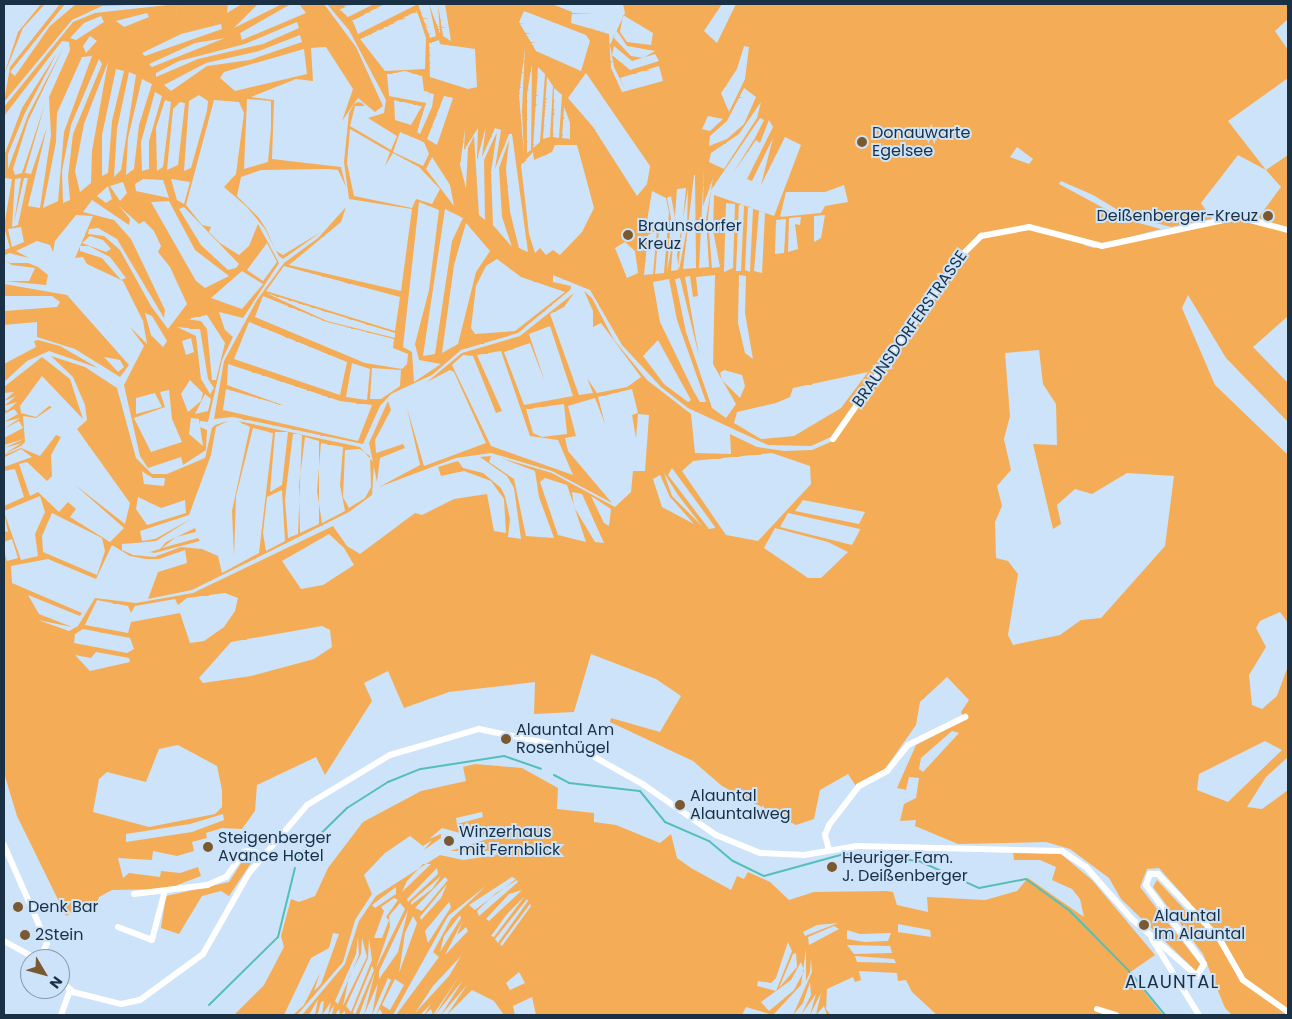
<!DOCTYPE html>
<html>
<head>
<meta charset="utf-8">
<style>
	body { margin:0 }
	#map { position:relative; width:1292px; height:1019px; overflow:hidden; background:#cde3f9; font-family:Poppins,sans-serif }
	div>[style] { position:absolute }
	[style*='--x'] { left:calc(var(--x)*1px); top:calc(var(--y)*1px); width:calc(var(--w)*1px); rotate:calc(var(--a)*1deg) }
	.green>* { inset:0; background:#f4ad56 }
	.stream>* { height:2px; margin:-1px; padding:0 1px; transform-origin:1px; border-radius:1px; background:#54bfb8 }
	.minor>* { height:6px; margin:-3px; padding:0 3px; transform-origin:3px; border-radius:3px; background:#fff }
	.dots>* { width:14px; height:14px; translate:-50% -50%; box-sizing:border-box; border:2px solid #cde3f9; border-radius:50% }
	span { translate:-50% -50%; white-space:nowrap; text-align:center; line-height:1.15; -webkit-text-stroke:4px #cde3f9; paint-order:stroke }
	.poi-label { font-size:16px; color:#1a3045 }
	.left { translate:0 -50%; text-align:left }
	.right { translate:-100% -50%; text-align:right }
	.street-label { font-size:16px; color:#1a3045 }
	.neighbourhood-label { font-size:18px; color:#1a3045; letter-spacing:1px }
	.frame { position:absolute; inset:0; border:5px solid #1a3045; pointer-events:none }
	.north { position:absolute; left:20px; top:949px; width:50px; height:50px; box-sizing:border-box; background:#cde3f9; border:1px solid #859bb1; border-radius:50%; rotate:127deg; font-size:14px; font-weight:700; line-height:20px; text-align:center; color:#1a3045 }
	.north::after { content:''; display:block; margin:auto; width:18px; height:22px; background:#7b5930; clip-path:polygon(50% 0,100% 100%,50% 72%,0 100%) }
</style>
</head>
<body>
<div id="map">
	<div class="green">
		<i style="clip-path:polygon(41px 4px,45px 4px,23px 28px,4px 75px,18px 32px)"></i>
		<i style="clip-path:polygon(60px 4px,65px 4px,10px 72px,15px 76px,50px 26px,76px 4px,156px 4px,102px 6px,72px 20px,4px 102px,10px 67px)"></i>
		<i style="clip-path:polygon(evenodd,177px 4px,228px 4px,227px 13px,242px 4px,258px 4px,234px 28px,282px 4px,291px 4px,240px 33px,242px 40px,306px 13px,299px 4px,324px 4px,356px 47px,383px 106px,375px 112px,358px 98px,342px 121px,353px 89px,326px 47px,311px 48px,313px 81px,296px 79px,251px 97px,274px 100px,272px 159px,341px 167px,346px 187px,338px 170px,328px 169px,261px 170px,241px 177px,237px 196px,259px 218px,266px 229px,276px 251px,283px 255px,321px 232px,283px 259px,279px 256px,276px 251px,265px 229px,247px 207px,224px 187px,236px 174px,244px 113px,239px 102px,214px 100px,186px 205px,202px 225px,211px 227px,209px 232px,220px 243px,239px 255px,249px 246px,258px 224px,279px 263px,243px 318px,219px 312px,225px 330px,233px 337px,222px 360px,208px 422px,200px 421px,200px 427px,207px 430px,206px 450px,183px 465px,181px 457px,148px 468px,140px 456px,124px 385px,144px 346px,130px 327px,147px 344px,143px 321px,123px 281px,87px 264px,83px 257px,75px 258px,93px 216px,76px 215px,55px 241px,53px 252px,50px 245px,37px 241px,16px 251px,29px 258px,9px 253px,4px 256px,4px 250px,10px 248px,4px 227px,12px 179px,5px 178px,4px 184px,4px 156px,22px 108px,57px 53px,25px 113px,8px 154px,8px 169px,28px 115px,64px 46px,28px 121px,13px 169px,15px 175px,22px 173px,45px 104px,25px 173px,31px 174px,47px 127px,28px 206px,40px 208px,51px 135px,49px 97px,70px 50px,69px 42px,62px 41px,4px 116px,4px 107px,73px 22px,95px 13px,177px 4px,147px 13px,149px 17px,124px 27px,116px 21px,147px 13px,177px 4px,101px 16px,104px 22px,76px 40px,70px 38px,84px 23px,101px 16px,177px 4px,297px 22px,299px 28px,263px 44px,198px 59px,156px 77px,156px 73px,179px 61px,245px 44px,297px 22px,177px 4px,221px 24px,222px 29px,145px 56px,142px 53px,181px 34px,221px 24px,177px 4px,300px 35px,302px 42px,250px 60px,207px 66px,171px 91px,164px 85px,206px 63px,259px 51px,300px 35px,177px 4px,90px 36px,97px 41px,86px 53px,83px 46px,90px 36px,177px 4px,225px 38px,152px 67px,149px 64px,195px 43px,225px 38px,177px 4px,304px 49px,307px 74px,235px 91px,220px 78px,224px 72px,304px 49px,177px 4px,92px 56px,64px 132px,58px 201px,43px 208px,56px 142px,57px 113px,82px 57px,92px 56px,177px 4px,99px 59px,102px 64px,73px 134px,68px 177px,70px 200px,63px 203px,62px 171px,71px 125px,99px 59px,177px 4px,108px 62px,92px 151px,91px 183px,80px 192px,75px 171px,84px 124px,108px 62px,177px 4px,116px 69px,124px 71px,112px 121px,108px 173px,102px 176px,102px 135px,116px 69px,177px 4px,129px 72px,136px 75px,121px 170px,114px 177px,117px 129px,129px 72px,177px 4px,142px 79px,152px 84px,139px 125px,134px 169px,126px 175px,128px 138px,142px 79px,177px 4px,155px 92px,162px 96px,149px 141px,149px 169px,142px 171px,141px 142px,155px 92px,177px 4px,199px 95px,208px 101px,207px 111px,191px 168px,184px 171px,189px 101px,199px 95px,177px 4px,247px 99px,271px 101px,271px 128px,268px 162px,244px 169px,247px 99px,177px 4px,165px 100px,171px 102px,163px 167px,157px 171px,156px 128px,165px 100px,177px 4px,180px 102px,185px 103px,178px 165px,167px 170px,173px 109px,180px 102px,177px 4px,21px 178px,14px 223px,24px 178px,28px 178px,18px 225px,12px 227px,15px 179px,21px 178px,177px 4px,143px 179px,163px 180px,169px 198px,136px 191px,135px 184px,143px 179px,177px 4px,171px 179px,190px 182px,184px 204px,177px 200px,171px 179px,177px 4px,123px 182px,127px 193px,120px 201px,110px 186px,123px 182px,177px 4px,108px 186px,112px 199px,106px 203px,97px 196px,108px 186px,177px 4px,92px 200px,129px 225px,130px 219px,119px 206px,139px 224px,144px 221px,154px 231px,161px 246px,158px 252px,170px 267px,187px 304px,168px 329px,151px 306px,120px 250px,104px 236px,88px 234px,89px 229px,98px 228px,117px 239px,164px 318px,165px 310px,131px 239px,114px 220px,83px 212px,92px 200px,177px 4px,169px 201px,195px 250px,229px 276px,205px 288px,196px 281px,151px 202px,169px 201px,177px 4px,184px 207px,239px 264px,236px 268px,228px 270px,201px 245px,179px 209px,184px 207px,177px 4px,21px 227px,24px 242px,12px 247px,8px 229px,21px 227px,177px 4px,90px 236px,103px 240px,111px 249px,106px 252px,82px 243px,90px 236px,177px 4px,267px 243px,277px 262px,263px 281px,247px 270px,267px 243px,177px 4px,89px 246px,110px 257px,126px 278px,121px 280px,102px 258px,80px 251px,80px 246px,89px 246px,177px 4px,242px 271px,263px 284px,242px 309px,211px 298px,242px 271px,177px 4px,145px 313px,152px 316px,167px 341px,163px 347px,151px 335px,145px 313px,177px 4px,207px 315px,225px 343px,216px 380px,212px 380px,207px 329px,201px 321px,186px 319px,207px 315px,177px 4px,177px 327px,200px 329px,208px 379px,214px 388px,210px 394px,201px 379px,196px 336px,177px 327px,177px 4px,191px 338px,194px 352px,186px 355px,182px 341px,191px 338px,177px 4px,190px 380px,203px 393px,201px 401px,188px 412px,181px 394px,190px 380px,177px 4px,169px 390px,172px 419px,182px 442px,151px 452px,134px 418px,165px 407px,160px 392px,169px 390px,177px 4px,155px 393px,162px 407px,136px 414px,136px 398px,155px 393px,177px 4px,205px 394px,211px 399px,208px 411px,195px 414px,205px 394px,177px 4px,191px 418px,199px 419px,203px 446px,189px 434px,191px 418px)"></i>
		<i style="clip-path:polygon(evenodd,327px 4px,347px 4px,339px 9px,348px 17px,374px 4px,385px 4px,352px 20px,358px 34px,418px 4px,430px 38px,436px 36px,429px 4px,440px 34px,438px 4px,443px 36px,451px 41px,445px 4px,552px 4px,572px 12px,571px 23px,609px 34px,611px 68px,622px 92px,626px 91px,614px 67px,610px 45px,625px 13px,623px 4px,722px 4px,704px 31px,717px 43px,736px 4px,1288px 4px,1288px 19px,1275px 31px,1288px 50px,1288px 78px,1228px 121px,1266px 170px,1288px 155px,1288px 228px,1258px 218px,1281px 187px,1266px 170px,1238px 155px,1201px 203px,1212px 219px,1171px 227px,1126px 215px,1093px 195px,1061px 181px,1059px 184px,1124px 219px,1161px 229px,1102px 244px,1084px 241px,1084px 245px,1094px 248px,1240px 219px,1288px 232px,1288px 316px,1253px 347px,1288px 383px,1288px 422px,1226px 358px,1188px 295px,1182px 308px,1215px 385px,1288px 455px,1288px 623px,1280px 612px,1260px 621px,1256px 628px,1266px 647px,1249px 675px,1252px 705px,1262px 709px,1277px 696px,1288px 666px,1288px 757px,1266px 777px,1247px 807px,1262px 809px,1288px 790px,1288px 1015px,1232px 1015px,1225px 1008px,1203px 954px,1153px 887px,1157px 880px,1186px 911px,1191px 904px,1159px 868px,1147px 869px,1140px 887px,1200px 964px,1196px 971px,1121px 899px,1109px 878px,1070px 849px,1046px 842px,958px 844px,915px 826px,916px 820px,900px 821px,904px 804px,916px 798px,919px 778px,909px 777px,906px 790px,897px 788px,916px 745px,964px 720px,961px 712px,969px 700px,947px 677px,920px 702px,916px 725px,883px 772px,856px 786px,848px 774px,820px 790px,814px 819px,796px 825px,722px 786px,693px 761px,610px 722px,611px 718px,660px 732px,681px 696px,656px 679px,591px 654px,574px 712px,534px 714px,535px 682px,449px 692px,404px 708px,388px 671px,364px 683px,372px 701px,325px 775px,316px 757px,257px 785px,255px 811px,242px 829px,222px 828px,206px 833px,207px 838px,192px 842px,194px 851px,177px 856px,153px 851px,152px 860px,118px 858px,123px 878px,129px 873px,160px 877px,161px 871px,180px 873px,198px 867px,201px 876px,167px 889px,112px 890px,99px 897px,94px 910px,85px 906px,66px 916px,17px 816px,4px 773px,4px 551px,7px 561px,18px 558px,12px 539px,4px 542px,4px 531px,8px 532px,4px 512px,21px 560px,38px 556px,35px 534px,45px 512px,40px 496px,4px 511px,4px 506px,24px 497px,15px 469px,4px 471px,4px 467px,32px 457px,21px 449px,5px 457px,4px 462px,4px 455px,21px 448px,40px 456px,56px 435px,61px 437px,51px 455px,52px 476px,47px 481px,27px 462px,19px 464px,30px 496px,38px 492px,59px 512px,68px 502px,76px 509px,70px 517px,110px 542px,124px 528px,74px 484px,125px 524px,130px 503px,77px 429px,87px 420px,85px 405px,73px 377px,51px 356px,85px 367px,117px 388px,136px 458px,152px 474px,167px 474px,205px 458px,212px 428px,215px 425px,228px 421px,216px 427px,211px 455px,189px 515px,140px 531px,142px 541px,155px 539px,191px 519px,156px 541px,122px 544px,122px 550px,133px 555px,154px 557px,181px 547px,202px 549px,218px 556px,222px 573px,259px 553px,273px 433px,253px 428px,236px 496px,234px 557px,232px 511px,250px 427px,238px 421px,360px 447px,374px 463px,372px 495px,349px 512px,192px 590px,148px 599px,158px 572px,187px 563px,185px 550px,159px 559px,146px 559px,130px 556px,112px 545px,96px 579px,48px 559px,11px 566px,12px 583px,82px 613px,80px 616px,28px 595px,39px 614px,72px 627px,38px 620px,69px 631px,78px 626px,95px 598px,136px 603px,193px 593px,333px 526px,347px 546px,360px 554px,415px 513px,422px 515px,454px 499px,487px 494px,494px 531px,506px 533px,504px 499px,491px 481px,464px 471px,441px 476px,438px 467px,458px 461px,463px 468px,483px 473px,501px 488px,505px 496px,510px 519px,508px 537px,521px 539px,514px 488px,507px 476px,480px 457px,491px 456px,489px 462px,514px 479px,526px 536px,554px 538px,539px 497px,535px 471px,501px 458px,552px 473px,615px 507px,631px 492px,633px 471px,645px 471px,649px 415px,638px 414px,636px 438px,632px 415px,638px 413px,632px 389px,598px 397px,605px 424px,595px 398px,568px 406px,576px 436px,565px 438px,568px 451px,612px 503px,552px 471px,491px 453px,456px 458px,379px 487px,420px 465px,407px 408px,424px 466px,486px 443px,454px 372px,450px 370px,427px 382px,462px 353px,520px 336px,574px 293px,564px 307px,550px 314px,579px 395px,593px 393px,587px 378px,597px 393px,627px 387px,641px 377px,601px 323px,593px 327px,593px 311px,584px 291px,592px 298px,614px 340px,647px 380px,691px 414px,695px 453px,731px 454px,730px 434px,757px 447px,784px 451px,812px 450px,835px 440px,831px 437px,811px 446px,768px 445px,688px 408px,661px 387px,622px 345px,590px 290px,553px 275px,553px 282px,571px 286px,570px 290px,518px 333px,461px 350px,432px 375px,391px 394px,380px 406px,363px 444px,233px 417px,214px 419px,224px 361px,257px 300px,284px 263px,318px 238px,346px 207px,341px 222px,289px 265px,401px 291px,412px 209px,349px 199px,344px 162px,349px 113px,354px 104px,358px 102px,362px 103px,365px 106px,355px 106px,350px 126px,391px 150px,397px 136px,368px 118px,384px 113px,386px 100px,349px 30px,327px 4px,417px 11px,426px 38px,425px 69px,385px 71px,360px 39px,417px 11px,327px 4px,524px 11px,586px 35px,590px 41px,581px 71px,536px 51px,519px 22px,524px 11px,327px 4px,623px 15px,653px 33px,651px 45px,627px 42px,620px 32px,623px 15px,327px 4px,617px 31px,627px 46px,655px 51px,643px 58px,631px 56px,613px 37px,617px 31px,327px 4px,439px 40px,440px 44px,475px 49px,477px 87px,468px 89px,430px 77px,429px 43px,439px 40px,327px 4px,614px 46px,632px 61px,655px 54px,659px 61px,630px 70px,612px 55px,614px 46px,327px 4px,744px 46px,749px 47px,745px 79px,729px 112px,721px 93px,737px 69px,744px 46px,327px 4px,525px 48px,522px 110px,524px 156px,519px 95px,525px 48px,327px 4px,532px 63px,531px 150px,527px 153px,527px 94px,532px 63px,327px 4px,659px 66px,663px 81px,626px 91px,620px 78px,659px 66px,327px 4px,538px 67px,545px 74px,540px 142px,533px 148px,538px 67px,327px 4px,405px 71px,422px 76px,424px 91px,429px 92px,426px 103px,389px 96px,387px 74px,405px 71px,327px 4px,586px 73px,650px 166px,647px 184px,637px 196px,593px 127px,568px 98px,586px 73px,327px 4px,547px 77px,553px 86px,550px 137px,543px 139px,547px 77px,327px 4px,554px 88px,562px 95px,559px 138px,553px 137px,554px 88px,327px 4px,744px 88px,756px 97px,744px 124px,727px 139px,709px 146px,710px 136px,727px 121px,744px 88px,327px 4px,429px 93px,434px 94px,432px 107px,420px 134px,417px 132px,429px 93px,327px 4px,444px 96px,453px 98px,437px 145px,427px 139px,444px 96px,327px 4px,394px 100px,422px 106px,411px 125px,395px 120px,394px 100px,327px 4px,761px 102px,757px 118px,724px 169px,709px 162px,711px 153px,739px 134px,761px 102px,327px 4px,564px 106px,570px 123px,570px 139px,562px 138px,564px 106px,327px 4px,708px 116px,723px 119px,710px 131px,702px 129px,708px 116px,327px 4px,760px 118px,764px 120px,755px 138px,733px 173px,756px 140px,760px 143px,769px 120px,773px 127px,747px 179px,752px 181px,773px 138px,761px 185px,785px 137px,801px 145px,774px 216px,714px 195px,713px 230px,720px 267px,712px 268px,708px 218px,711px 190px,760px 118px,327px 4px,486px 126px,482px 157px,495px 128px,501px 130px,495px 169px,509px 134px,512px 134px,528px 252px,519px 248px,510px 212px,506px 169px,509px 140px,499px 168px,502px 217px,512px 247px,493px 225px,491px 172px,497px 132px,484px 160px,485px 220px,479px 215px,474px 136px,468px 148px,466px 188px,460px 165px,465px 129px,464px 150px,478px 128px,477px 160px,486px 126px,327px 4px,350px 129px,390px 152px,385px 166px,393px 153px,419px 167px,440px 189px,432px 204px,416px 199px,412px 208px,354px 196px,347px 163px,350px 129px,327px 4px,400px 132px,424px 142px,429px 154px,423px 166px,393px 152px,400px 132px,327px 4px,555px 145px,577px 145px,594px 208px,582px 232px,560px 255px,553px 250px,546px 255px,540px 248px,535px 253px,529px 234px,521px 165px,533px 152px,534px 160px,552px 152px,555px 145px,327px 4px,1017px 147px,1033px 159px,1029px 164px,1010px 157px,1017px 147px,327px 4px,432px 157px,450px 185px,454px 206px,426px 169px,432px 157px,327px 4px,704px 168px,703px 206px,713px 178px,706px 219px,709px 267px,699px 268px,704px 168px,327px 4px,695px 175px,696px 268px,683px 269px,694px 175px,695px 175px,327px 4px,844px 185px,848px 202px,825px 206px,821px 213px,780px 217px,786px 192px,825px 192px,844px 185px,327px 4px,686px 188px,678px 270px,671px 271px,677px 189px,686px 188px,327px 4px,688px 189px,687px 228px,679px 270px,677px 255px,688px 189px,327px 4px,652px 191px,666px 198px,669px 212px,664px 273px,655px 274px,659px 229px,647px 221px,652px 191px,327px 4px,671px 196px,676px 223px,667px 272px,671px 218px,667px 198px,671px 196px,327px 4px,419px 202px,439px 210px,429px 290px,415px 344px,419px 360px,441px 364px,414px 382px,412px 352px,403px 347px,419px 202px,327px 4px,726px 203px,735px 204px,733px 268px,724px 272px,726px 203px,327px 4px,739px 203px,744px 206px,741px 271px,736px 271px,739px 203px,327px 4px,748px 206px,753px 209px,750px 272px,745px 270px,748px 206px,327px 4px,445px 209px,463px 218px,452px 241px,435px 354px,423px 356px,445px 209px,327px 4px,759px 211px,765px 213px,762px 273px,754px 271px,759px 211px,327px 4px,825px 215px,821px 238px,814px 242px,814px 216px,825px 215px,327px 4px,801px 217px,800px 225px,795px 224px,798px 249px,788px 252px,789px 218px,801px 217px,327px 4px,786px 219px,784px 253px,775px 254px,776px 220px,786px 219px,327px 4px,466px 223px,490px 251px,476px 272px,458px 344px,442px 353px,454px 265px,466px 223px,327px 4px,657px 230px,653px 274px,644px 275px,648px 235px,657px 230px,327px 4px,625px 242px,635px 251px,638px 273px,627px 278px,615px 248px,625px 242px,327px 4px,497px 259px,521px 277px,565px 292px,515px 331px,475px 334px,471px 328px,476px 286px,486px 266px,497px 259px,327px 4px,284px 266px,400px 297px,395px 331px,266px 291px,284px 266px,327px 4px,715px 275px,713px 364px,736px 404px,726px 418px,712px 408px,686px 332px,675px 279px,680px 278px,699px 356px,685px 277px,690px 276px,693px 297px,698px 296px,696px 277px,715px 275px,327px 4px,739px 275px,746px 276px,745px 313px,753px 359px,745px 353px,738px 323px,739px 275px,327px 4px,669px 279px,677px 320px,706px 402px,700px 402px,693px 390px,660px 322px,653px 282px,669px 279px,327px 4px,266px 293px,395px 333px,395px 338px,327px 321px,266px 293px,327px 4px,263px 296px,327px 322px,394px 339px,393px 348px,408px 354px,407px 364px,402px 369px,365px 363px,255px 317px,263px 296px,327px 4px,249px 322px,347px 362px,340px 395px,234px 359px,249px 322px,327px 4px,550px 326px,573px 396px,524px 405px,504px 352px,530px 343px,545px 382px,529px 334px,550px 326px,327px 4px,658px 340px,691px 400px,688px 402px,664px 384px,643px 356px,658px 340px,327px 4px,1039px 350px,1043px 384px,1056px 404px,1057px 445px,1033px 444px,1053px 529px,1061px 524px,1057px 505px,1075px 489px,1092px 494px,1127px 473px,1174px 476px,1165px 546px,1101px 618px,1081px 620px,1060px 635px,1013px 645px,1008px 635px,1018px 574px,1008px 561px,996px 558px,995px 522px,1002px 506px,997px 486px,1011px 470px,1004px 439px,1010px 416px,1005px 353px,1039px 350px,327px 4px,501px 351px,530px 436px,558px 440px,573px 475px,491px 446px,452px 365px,463px 355px,473px 356px,496px 413px,502px 411px,477px 355px,501px 351px,327px 4px,352px 363px,370px 369px,367px 400px,346px 397px,352px 363px,327px 4px,228px 364px,340px 401px,372px 405px,358px 441px,223px 410px,226px 389px,285px 406px,227px 385px,228px 364px,327px 4px,372px 368px,401px 370px,400px 386px,381px 399px,370px 399px,372px 368px,327px 4px,724px 370px,742px 375px,745px 386px,740px 398px,722px 380px,720px 373px,724px 370px,327px 4px,868px 372px,841px 408px,794px 436px,761px 439px,734px 423px,737px 412px,776px 403px,790px 397px,793px 388px,868px 372px,327px 4px,564px 404px,567px 434px,542px 437px,533px 433px,526px 409px,564px 404px,327px 4px,275px 432px,288px 432px,282px 485px,270px 492px,275px 432px,327px 4px,293px 434px,302px 434px,298px 534px,288px 538px,285px 499px,293px 434px,327px 4px,305px 437px,319px 441px,319px 524px,300px 533px,299px 485px,305px 437px,327px 4px,321px 443px,343px 447px,340px 485px,345px 511px,322px 523px,317px 491px,321px 443px,327px 4px,360px 449px,370px 456px,371px 487px,365px 498px,349px 508px,343px 497px,345px 450px,360px 449px,327px 4px,772px 453px,810px 466px,811px 484px,758px 541px,726px 535px,682px 471px,693px 461px,772px 453px,327px 4px,672px 468px,715px 527px,715px 528px,709px 529px,668px 475px,672px 468px,327px 4px,142px 471px,153px 478px,165px 478px,164px 486px,144px 484px,142px 471px,327px 4px,664px 473px,678px 495px,702px 526px,672px 496px,664px 473px,327px 4px,660px 475px,670px 497px,694px 524px,662px 507px,653px 479px,660px 475px,327px 4px,545px 478px,567px 485px,586px 542px,558px 535px,540px 482px,545px 478px,327px 4px,282px 490px,285px 541px,266px 551px,263px 533px,267px 497px,282px 490px,327px 4px,572px 492px,582px 494px,604px 543px,595px 542px,574px 507px,572px 492px,327px 4px,591px 496px,611px 509px,609px 526px,604px 523px,591px 496px,327px 4px,138px 497px,161px 508px,185px 500px,186px 513px,147px 525px,136px 509px,138px 497px,327px 4px,803px 500px,865px 512px,859px 524px,795px 511px,803px 500px,327px 4px,52px 513px,102px 538px,105px 551px,97px 575px,43px 552px,42px 536px,52px 513px,327px 4px,788px 513px,860px 529px,860px 530px,852px 545px,780px 527px,788px 513px,327px 4px,775px 528px,828px 542px,848px 552px,821px 578px,808px 578px,764px 548px,775px 528px,327px 4px,329px 534px,344px 548px,354px 565px,323px 585px,301px 589px,282px 561px,329px 534px,327px 4px,225px 593px,238px 598px,235px 611px,224px 627px,204px 641px,190px 643px,180px 613px,131px 622px,128px 633px,85px 625px,97px 600px,128px 606px,131px 613px,135px 606px,175px 599px,178px 605px,187px 598px,225px 593px,327px 4px,322px 626px,330px 630px,332px 647px,314px 659px,251px 676px,203px 683px,199px 678px,231px 642px,322px 626px,327px 4px,83px 629px,130px 638px,134px 649px,127px 653px,74px 643px,75px 634px,83px 629px,327px 4px,96px 652px,129px 658px,130px 662px,90px 671px,75px 655px,91px 658px,96px 652px,327px 4px,952px 731px,959px 733px,923px 772px,919px 769px,921px 758px,952px 731px,327px 4px,1265px 741px,1282px 750px,1228px 802px,1197px 790px,1199px 774px,1265px 741px,327px 4px,178px 745px,217px 766px,222px 790px,222px 807px,215px 814px,149px 827px,93px 812px,99px 779px,107px 772px,146px 782px,159px 749px,178px 745px,327px 4px,223px 814px,224px 820px,192px 832px,126px 842px,126px 834px,190px 824px,223px 814px)"></i>
		<i style="clip-path:polygon(4px 260px,10px 263px,28px 263px,38px 267px,48px 275px,46px 285px,4px 281px,29px 281px,35px 268px,12px 265px)"></i>
		<i style="clip-path:polygon(evenodd,4px 284px,67px 295px,129px 365px,120px 377px,75px 349px,37px 337px,37px 322px,4px 325px,4px 311px,57px 307px,60px 302px,52px 296px,4px 296px,4px 284px,104px 357px,120px 360px,124px 367px,118px 372px,104px 357px)"></i>
		<i style="clip-path:polygon(38px 340px,60px 346px,98px 368px,49px 351px,27px 361px,4px 382px,4px 364px,36px 347px,34px 341px)"></i>
		<i style="clip-path:polygon(42px 357px,70px 379px,83px 419px,42px 376px,20px 406px,21px 413px,36px 417px,49px 406px,52px 407px,36px 418px,23px 416px,25px 442px,21px 446px,4px 454px,22px 443px,4px 448px,24px 439px,4px 445px,4px 438px,23px 428px,19px 421px,4px 429px,20px 418px,4px 422px,18px 414px,14px 409px,4px 414px,4px 408px,7px 411px,17px 402px,4px 406px,16px 396px,4px 401px,14px 392px,4px 393px,4px 387px)"></i>
		<i style="clip-path:polygon(388px 401px,391px 410px,375px 440px,376px 453px,403px 444px,405px 448px,380px 458px,377px 482px,369px 443px)"></i>
		<i style="clip-path:polygon(195px 528px,196px 532px,176px 537px,162px 548px,198px 538px,200px 541px,154px 553px,150px 552px,160px 549px,166px 542px)"></i>
		<i style="clip-path:polygon(evenodd,475px 764px,522px 768px,558px 788px,557px 809px,594px 813px,594px 822px,616px 825px,660px 843px,671px 834px,677px 858px,691px 868px,731px 890px,737px 876px,744px 879px,748px 872px,770px 882px,789px 900px,814px 892px,887px 891px,893px 892px,897px 905px,928px 912px,927px 897px,985px 900px,1017px 891px,1028px 878px,1084px 917px,1080px 899px,1072px 889px,1052px 880px,1056px 867px,1040px 860px,1014px 860px,1013px 852px,1061px 854px,1092px 880px,1155px 955px,1129px 973px,1163px 1015px,937px 1015px,912px 992px,906px 980px,898px 981px,897px 973px,859px 971px,861px 980px,855px 982px,853px 977px,827px 989px,826px 1009px,831px 1015px,827px 1015px,824px 1006px,816px 1015px,821px 993px,810px 1015px,816px 994px,801px 1015px,811px 995px,810px 982px,803px 1003px,793px 1015px,812px 972px,811px 959px,810px 972px,806px 981px,806px 949px,801px 985px,773px 1015px,746px 1007px,742px 1015px,536px 1015px,532px 997px,513px 1006px,515px 1015px,504px 1015px,494px 1001px,472px 990px,447px 1015px,467px 985px,441px 1015px,463px 980px,435px 1015px,458px 978px,433px 1015px,431px 1009px,424px 1015px,431px 1004px,420px 1015px,396px 1015px,439px 957px,433px 952px,451px 919px,486px 886px,448px 916px,393px 1015px,383px 1015px,380px 1009px,376px 1015px,391px 980px,388px 978px,372px 1015px,378px 983px,364px 1015px,375px 972px,359px 1015px,345px 1015px,345px 1011px,340px 1015px,339px 1009px,335px 1015px,332px 1015px,334px 1005px,328px 1015px,331px 1002px,322px 1015px,324px 1001px,321px 1002px,318px 1013px,315px 1015px,318px 999px,309px 1015px,302px 1015px,345px 964px,359px 921px,376px 896px,440px 855px,463px 860px,497px 855px,496px 851px,450px 851px,500px 835px,499px 832px,473px 837px,473px 827px,460px 833px,442px 828px,429px 839px,441px 834px,441px 838px,424px 850px,432px 840px,423px 846px,410px 836px,385px 853px,364px 875px,372px 894px,355px 920px,343px 962px,297px 1015px,293px 1015px,304px 1005px,320px 973px,314px 991px,321px 984px,339px 934px,333px 933px,329px 948px,311px 958px,284px 1015px,234px 1015px,264px 985px,284px 947px,281px 936px,291px 899px,299px 902px,315px 896px,328px 868px,363px 822px,421px 791px,466px 781px,463px 767px,475px 764px,482px 812px,483px 817px,457px 824px,456px 818px,482px 812px,475px 764px,423px 864px,431px 864px,402px 892px,407px 881px,423px 864px,475px 764px,437px 868px,438px 874px,408px 902px,407px 899px,437px 868px,475px 764px,441px 876px,432px 889px,411px 905px,411px 902px,441px 876px,475px 764px,445px 877px,448px 880px,422px 911px,415px 908px,445px 877px,475px 764px,512px 877px,516px 879px,475px 910px,469px 905px,512px 877px,475px 764px,517px 880px,518px 882px,479px 916px,477px 911px,496px 893px,517px 880px,475px 764px,447px 884px,441px 898px,421px 920px,420px 917px,447px 884px,475px 764px,396px 887px,396px 894px,375px 908px,372px 905px,396px 887px,475px 764px,522px 890px,489px 921px,486px 919px,509px 894px,522px 890px,475px 764px,525px 896px,494px 937px,491px 936px,507px 914px,525px 896px,475px 764px,394px 898px,398px 900px,386px 917px,389px 920px,382px 938px,374px 938px,384px 911px,381px 907px,394px 898px,475px 764px,527px 899px,528px 901px,498px 943px,495px 939px,527px 899px,475px 764px,449px 902px,451px 907px,428px 943px,425px 931px,449px 902px,475px 764px,400px 903px,405px 909px,376px 968px,390px 927px,389px 916px,400px 903px,475px 764px,530px 904px,531px 906px,502px 946px,500px 944px,530px 904px,475px 764px,408px 910px,398px 952px,379px 979px,379px 971px,408px 910px,475px 764px,460px 915px,461px 918px,440px 952px,444px 936px,460px 915px,475px 764px,413px 916px,417px 923px,399px 973px,405px 933px,413px 916px,475px 764px,463px 920px,457px 935px,466px 927px,468px 931px,445px 955px,463px 920px,475px 764px,838px 923px,805px 936px,803px 932px,817px 925px,838px 923px,475px 764px,898px 924px,930px 930px,931px 937px,898px 932px,898px 924px,475px 764px,834px 926px,839px 929px,809px 945px,808px 937px,834px 926px,475px 764px,847px 930px,860px 934px,891px 933px,888px 941px,865px 942px,847px 939px,847px 930px,475px 764px,358px 937px,359px 955px,338px 1004px,335px 1001px,356px 954px,358px 937px,475px 764px,362px 938px,367px 957px,343px 1006px,349px 977px,361px 954px,362px 938px,475px 764px,369px 939px,372px 960px,351px 1012px,346px 1006px,368px 958px,369px 939px,475px 764px,788px 942px,792px 951px,776px 991px,757px 986px,758px 981px,771px 983px,776px 978px,788px 942px,475px 764px,847px 945px,890px 946px,892px 953px,854px 954px,847px 945px,475px 764px,796px 953px,797px 967px,779px 988px,793px 954px,796px 953px,475px 764px,461px 956px,449px 976px,415px 1013px,433px 986px,461px 956px,475px 764px,855px 956px,894px 959px,896px 963px,857px 962px,855px 956px,475px 764px,801px 962px,804px 971px,794px 990px,769px 1011px,761px 1002px,791px 980px,801px 962px,475px 764px,372px 966px,374px 970px,355px 1015px,353px 1012px,372px 966px,475px 764px,519px 972px,525px 983px,510px 990px,506px 983px,519px 972px,475px 764px,395px 979px,404px 985px,390px 1010px,382px 1005px,395px 979px)"></i>
		<i style="clip-path:polygon(247px 854px,255px 857px,229px 896px,221px 891px,202px 896px,179px 934px,161px 928px,166px 896px,229px 882px)"></i>
	</div>
	<div class="stream">
		<i style="--x:554;--y:775;--w:17;--a:28"></i>
		<i style="--x:569;--y:783;--w:71;--a:6.4"></i>
		<i style="--x:640;--y:791;--w:40;--a:51"></i>
		<i style="--x:665;--y:822;--w:48;--a:23.4"></i>
		<i style="--x:709;--y:841;--w:31;--a:40"></i>
		<i style="--x:733;--y:861;--w:34;--a:26"></i>
		<i style="--x:764;--y:876;--w:83;--a:-15.4"></i>
		<i style="--x:844;--y:854;--w:20;--a:9"></i>
		<i style="--x:296;--y:858;--w:71;--a:-44.4"></i>
		<i style="--x:347;--y:808;--w:49;--a:-32.4"></i>
		<i style="--x:388;--y:782;--w:35;--a:-22"></i>
		<i style="--x:421;--y:769;--w:84;--a:-8.9"></i>
		<i style="--x:504;--y:756;--w:39;--a:19"></i>
		<i style="--x:890;--y:858;--w:29;--a:6"></i>
		<i style="--x:919;--y:861;--w:66;--a:24.2"></i>
		<i style="--x:979;--y:888;--w:48;--a:-10.8"></i>
		<i style="--x:1026;--y:879;--w:54;--a:36"></i>
		<i style="--x:1070;--y:911;--w:84;--a:45.5"></i>
		<i style="--x:1129;--y:971;--w:57;--a:50.7"></i>
		<i style="--x:209;--y:1005;--w:97;--a:-44.6"></i>
		<i style="--x:278;--y:937;--w:71;--a:-76.2"></i>
		<i style="--x:184;--y:1015;--w:1;--a:0"></i>
	</div>
	<div class="minor">
		<i style="--x:833;--y:439;--w:222;--a:-55.1"></i>
		<i style="--x:960;--y:257;--w:30;--a:-45"></i>
		<i style="--x:981;--y:236;--w:49;--a:-10.6"></i>
		<i style="--x:1029;--y:227;--w:75;--a:14.6"></i>
		<i style="--x:1102;--y:246;--w:140;--a:-12"></i>
		<i style="--x:1239;--y:217;--w:51;--a:14.9"></i>
		<i style="--x:4;--y:845;--w:107;--a:66.3"></i>
		<i style="--x:47;--y:943;--w:17;--a:114"></i>
		<i style="--x:829;--y:850;--w:16;--a:-105"></i>
		<i style="--x:825;--y:835;--w:11;--a:-68"></i>
		<i style="--x:829;--y:825;--w:49;--a:-52.4"></i>
		<i style="--x:859;--y:786;--w:32;--a:-28"></i>
		<i style="--x:887;--y:771;--w:33;--a:-51"></i>
		<i style="--x:908;--y:745;--w:64;--a:-26.2"></i>
		<i style="--x:134;--y:894;--w:74;--a:-7"></i>
		<i style="--x:207;--y:885;--w:21;--a:-23"></i>
		<i style="--x:226;--y:877;--w:31;--a:-54"></i>
		<i style="--x:244;--y:852;--w:7;--a:-16"></i>
		<i style="--x:251;--y:850;--w:12;--a:31"></i>
		<i style="--x:118;--y:927;--w:36;--a:21"></i>
		<i style="--x:152;--y:940;--w:48;--a:-75.4"></i>
		<i style="--x:1152;--y:939;--w:89;--a:58.3"></i>
		<i style="--x:4;--y:941;--w:38;--a:29"></i>
		<i style="--x:60;--y:980;--w:18;--a:43"></i>
		<i style="--x:73;--y:992;--w:49;--a:14"></i>
		<i style="--x:121;--y:1004;--w:19;--a:-12"></i>
		<i style="--x:140;--y:1000;--w:78;--a:-36.1"></i>
		<i style="--x:203;--y:954;--w:93;--a:-60.4"></i>
		<i style="--x:249;--y:873;--w:89;--a:-49.5"></i>
		<i style="--x:307;--y:805;--w:97;--a:-31.1"></i>
		<i style="--x:390;--y:755;--w:93;--a:-16.3"></i>
		<i style="--x:479;--y:729;--w:107;--a:11.8"></i>
		<i style="--x:584;--y:751;--w:69;--a:29.5"></i>
		<i style="--x:644;--y:785;--w:88;--a:34.8"></i>
		<i style="--x:716;--y:835;--w:48;--a:22.2"></i>
		<i style="--x:760;--y:853;--w:44;--a:2.6"></i>
		<i style="--x:804;--y:855;--w:54;--a:-9.6"></i>
		<i style="--x:857;--y:846;--w:205;--a:1.4"></i>
		<i style="--x:1062;--y:851;--w:29;--a:34"></i>
		<i style="--x:1086;--y:867;--w:69;--a:48.5"></i>
		<i style="--x:1132;--y:919;--w:86;--a:41.2"></i>
		<i style="--x:1197;--y:976;--w:14;--a:-60"></i>
		<i style="--x:1204;--y:964;--w:98;--a:-126.3"></i>
		<i style="--x:1146;--y:885;--w:12;--a:-70"></i>
		<i style="--x:1150;--y:874;--w:8;--a:0"></i>
		<i style="--x:1158;--y:874;--w:88;--a:46.4"></i>
		<i style="--x:1219;--y:938;--w:48;--a:60.3"></i>
		<i style="--x:1243;--y:980;--w:55;--a:35.4"></i>
		<i style="--x:1097;--y:1009;--w:20;--a:18"></i>
		<i style="--x:61;--y:1015;--w:27;--a:-70"></i>
	</div>
	<div class="dots">
		<i style="left:862px;top:142px;background:#7b5930"></i>
		<i style="left:1268px;top:216px;background:#7b5930"></i>
		<i style="left:628px;top:235px;background:#7b5930"></i>
		<i style="left:506px;top:739px;background:#7b5930"></i>
		<i style="left:680px;top:805px;background:#7b5930"></i>
		<i style="left:449px;top:841px;background:#7b5930"></i>
		<i style="left:208px;top:847px;background:#7b5930"></i>
		<i style="left:832px;top:867px;background:#7b5930"></i>
		<i style="left:18px;top:907px;background:#7b5930"></i>
		<i style="left:1144px;top:925px;background:#7b5930"></i>
		<i style="left:25px;top:935px;background:#7b5930"></i>
	</div>
	<div class="poi-label">
		<span class="left" style="left:872px;top:142px">Donauwarte<br>Egelsee</span>
		<span class="right" style="left:1258px;top:216px">Deißenberger-Kreuz</span>
		<span class="left" style="left:638px;top:235px">Braunsdorfer<br>Kreuz</span>
		<span class="left" style="left:516px;top:739px">Alauntal Am<br>Rosenhügel</span>
		<span class="left" style="left:690px;top:805px">Alauntal<br>Alauntalweg</span>
		<span class="left" style="left:459px;top:841px">Winzerhaus<br>mit Fernblick</span>
		<span class="left" style="left:218px;top:847px">Steigenberger<br>Avance Hotel</span>
		<span class="left" style="left:842px;top:867px">Heuriger Fam.<br>J. Deißenberger</span>
		<span class="left" style="left:28px;top:907px">Denk Bar</span>
		<span class="left" style="left:1154px;top:925px">Alauntal<br>Im Alauntal</span>
		<span class="left" style="left:35px;top:935px">2Stein</span>
	</div>
	<div class="street-label">
		<span style="left:910px;top:329px;rotate:-55deg">BRAUNSDORFERSTRASSE</span>
	</div>
	<div class="neighbourhood-label">
		<span style="left:1172px;top:982px">ALAUNTAL</span>
	</div>
	<div class="frame"></div>
	<div class="north">N</div>
</div>
</body>
</html>
